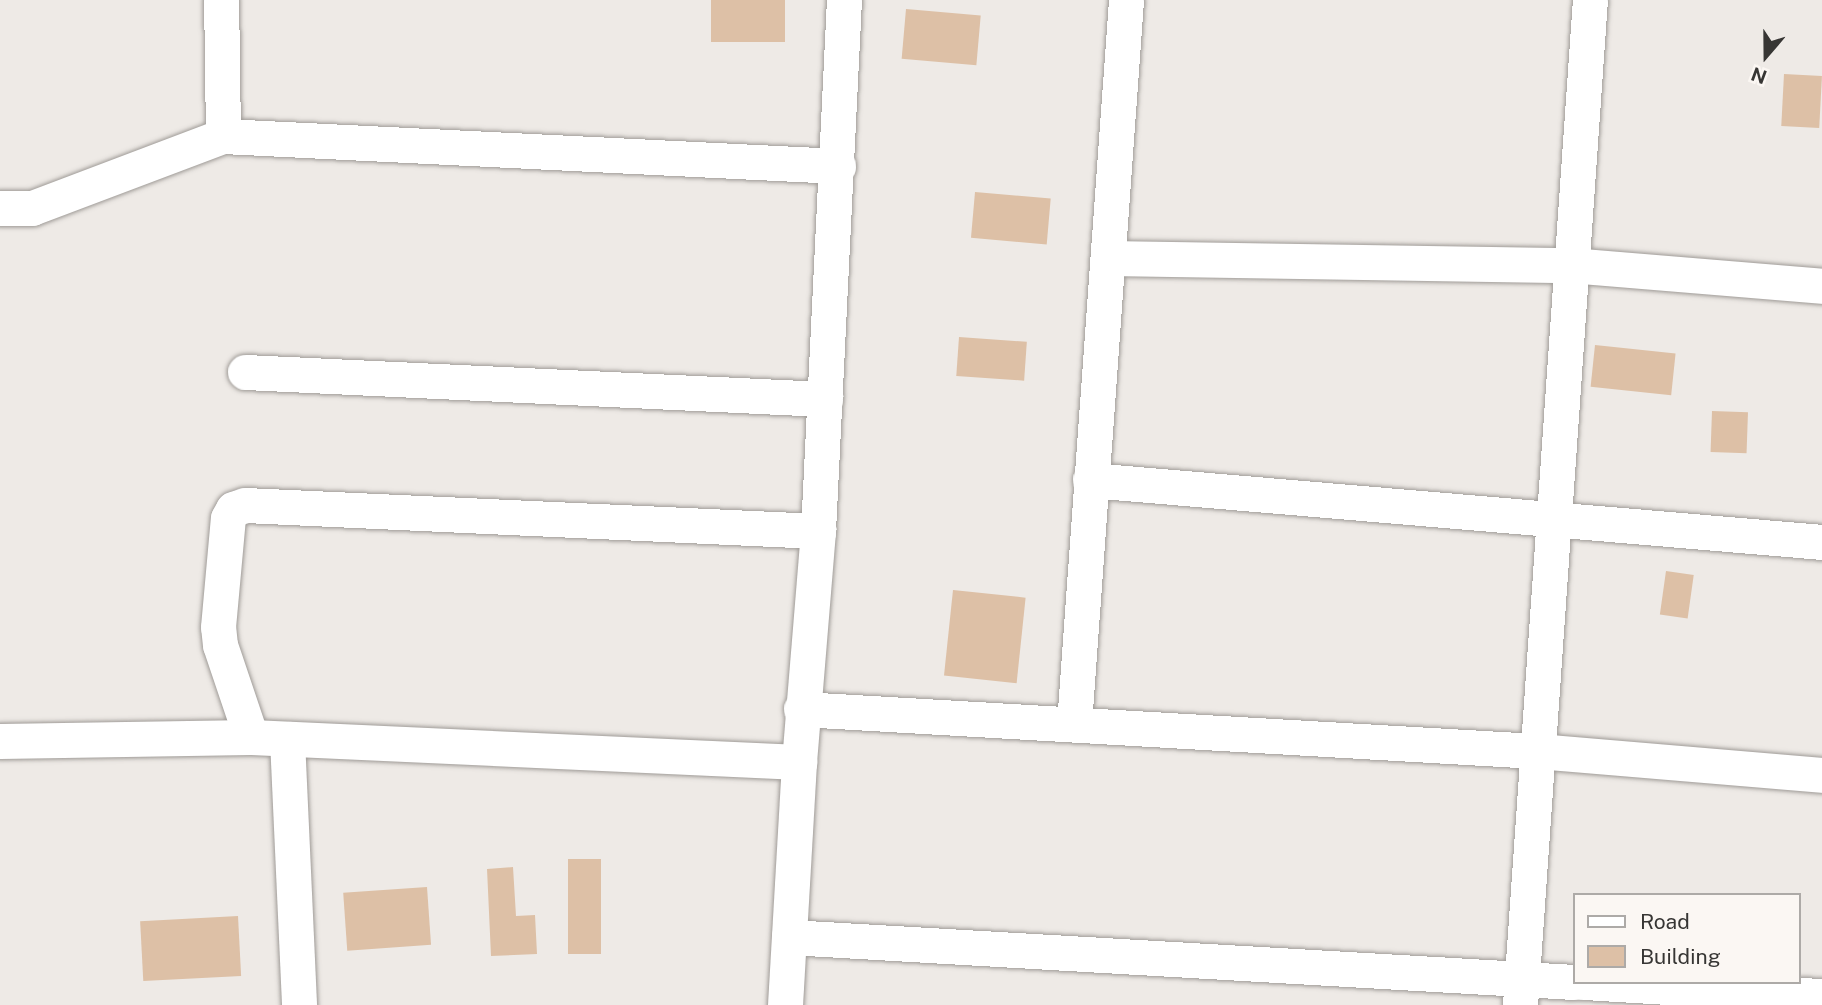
<!DOCTYPE html>
<style>
body{margin:0}
#map{position:relative;width:1822px;height:1005px;overflow:hidden;background:#eeeae6;font-family:"Public Sans",sans-serif}
div>[style]{position:absolute}
[style*='--x']{left:calc(var(--x)*1px);top:calc(var(--y)*1px);width:calc(var(--w)*1px);rotate:calc(var(--a)*1deg)}
.building>*{inset:0;background:#ddc0a6;transform-origin:0 0}
.roads{filter:drop-shadow(0 0 2px #9f9b97) drop-shadow(0 0 2px #9f9b97)}
.minor>*{height:35px;margin:-17.5px;padding:0 17.5px;transform-origin:17.5px;border-radius:17.5px;background:#fff}
span{translate:-50% -50%;white-space:nowrap;text-align:center;line-height:1.15;-webkit-text-stroke:5px #fbf7f3;paint-order:stroke}
.legend{position:absolute;left:1573px;top:893px;width:228px;height:91px;box-sizing:border-box;background:#fbf7f3;border:2px solid #adaaa7;margin:0;padding:9px 12px;list-style:none;font-size:21px;color:#373634}
.legend li{display:flex;align-items:center;gap:14px;height:35px}
.legend b{width:35px;border:2px solid #adaaa7}
.north{position:absolute;left:1731px;top:21px;width:70px;height:70px;-webkit-text-stroke:5px #fbf7f3;paint-order:stroke;rotate:200deg;font-size:19px;font-weight:700;line-height:28px;text-align:center;color:#373634}
.north::after{content:'';display:block;margin:auto;width:24px;height:32px;background:#373634;clip-path:polygon(50% 0,100% 100%,50% 72%,0 100%)}
</style>
<div id="map">
<div class="building">
<div style="left:711px;top:0;width:74px;height:42px"></div>
<div style="left:906px;top:9px;width:75px;height:50px;rotate:5deg"></div>
<div style="left:1784px;top:74px;width:38px;height:52px;rotate:3deg"></div>
<div style="left:975px;top:192px;width:76px;height:46px;rotate:5deg"></div>
<div style="left:959px;top:337px;width:68px;height:39px;rotate:4deg"></div>
<div style="left:1595px;top:345px;width:81px;height:42px;rotate:6deg"></div>
<div style="left:1712px;top:411px;width:36px;height:41px;rotate:2deg"></div>
<div style="left:1666px;top:571px;width:28px;height:44px;rotate:8deg"></div>
<div style="left:953px;top:590px;width:73px;height:86px;rotate:6deg"></div>
<div style="left:568px;top:859px;width:33px;height:95px"></div>
<div style="clip-path:polygon(513px 867px,516px 916px,535px 915px,537px 954px,491px 956px,487px 869px)"></div>
<div style="left:427px;top:887px;width:58px;height:84px;rotate:86deg"></div>
<div style="left:238px;top:916px;width:60px;height:98px;rotate:87deg"></div>
</div>
<div class="roads">
<div class="minor">
<div style="--x:223;--y:136;--w:616;--a:2.79"></div>
<div style="--x:0;--y:208;--w:32;--a:0"></div>
<div style="--x:32;--y:208;--w:204;--a:-20.7"></div>
<div style="--x:223;--y:136;--w:136;--a:-90.8"></div>
<div style="--x:1109;--y:258;--w:460;--a:0.9"></div>
<div style="--x:1569;--y:265;--w:254;--a:4.7"></div>
<div style="--x:245;--y:372;--w:581;--a:2.67"></div>
<div style="--x:1090;--y:480;--w:735;--a:4.84"></div>
<div style="--x:801;--y:709;--w:737;--a:3.27"></div>
<div style="--x:1537;--y:751;--w:286;--a:4.8"></div>
<div style="--x:1074;--y:724;--w:726;--a:-85.89"></div>
<div style="--x:251;--y:737;--w:97;--a:-108.6"></div>
<div style="--x:220;--y:645;--w:18;--a:-96"></div>
<div style="--x:218;--y:627;--w:109;--a:-84.8"></div>
<div style="--x:228;--y:518;--w:10;--a:-61"></div>
<div style="--x:233;--y:509;--w:13;--a:-18"></div>
<div style="--x:245;--y:505;--w:574;--a:2.6"></div>
<div style="--x:287;--y:739;--w:266;--a:87.4"></div>
<div style="--x:0;--y:741;--w:251;--a:-0.9"></div>
<div style="--x:251;--y:737;--w:549;--a:2.61"></div>
<div style="--x:799;--y:762;--w:232;--a:-85.3"></div>
<div style="--x:818;--y:531;--w:532;--a:-87.2"></div>
<div style="--x:789;--y:937;--w:787;--a:3.28"></div>
<div style="--x:1584;--y:982;--w:238;--a:3.4"></div>
<div style="--x:785;--y:1005;--w:243;--a:-86.7"></div>
<div style="--x:1520;--y:1005;--w:1007;--a:-86.02"></div>
</div>
</div>
<ul class="legend">
<li><b style="height:9px;background:#fff"></b>Road</li>
<li><b style="height:19px;background:#ddc0a6"></b>Building</li>
</ul>
<div class="north">N</div>
</div>
